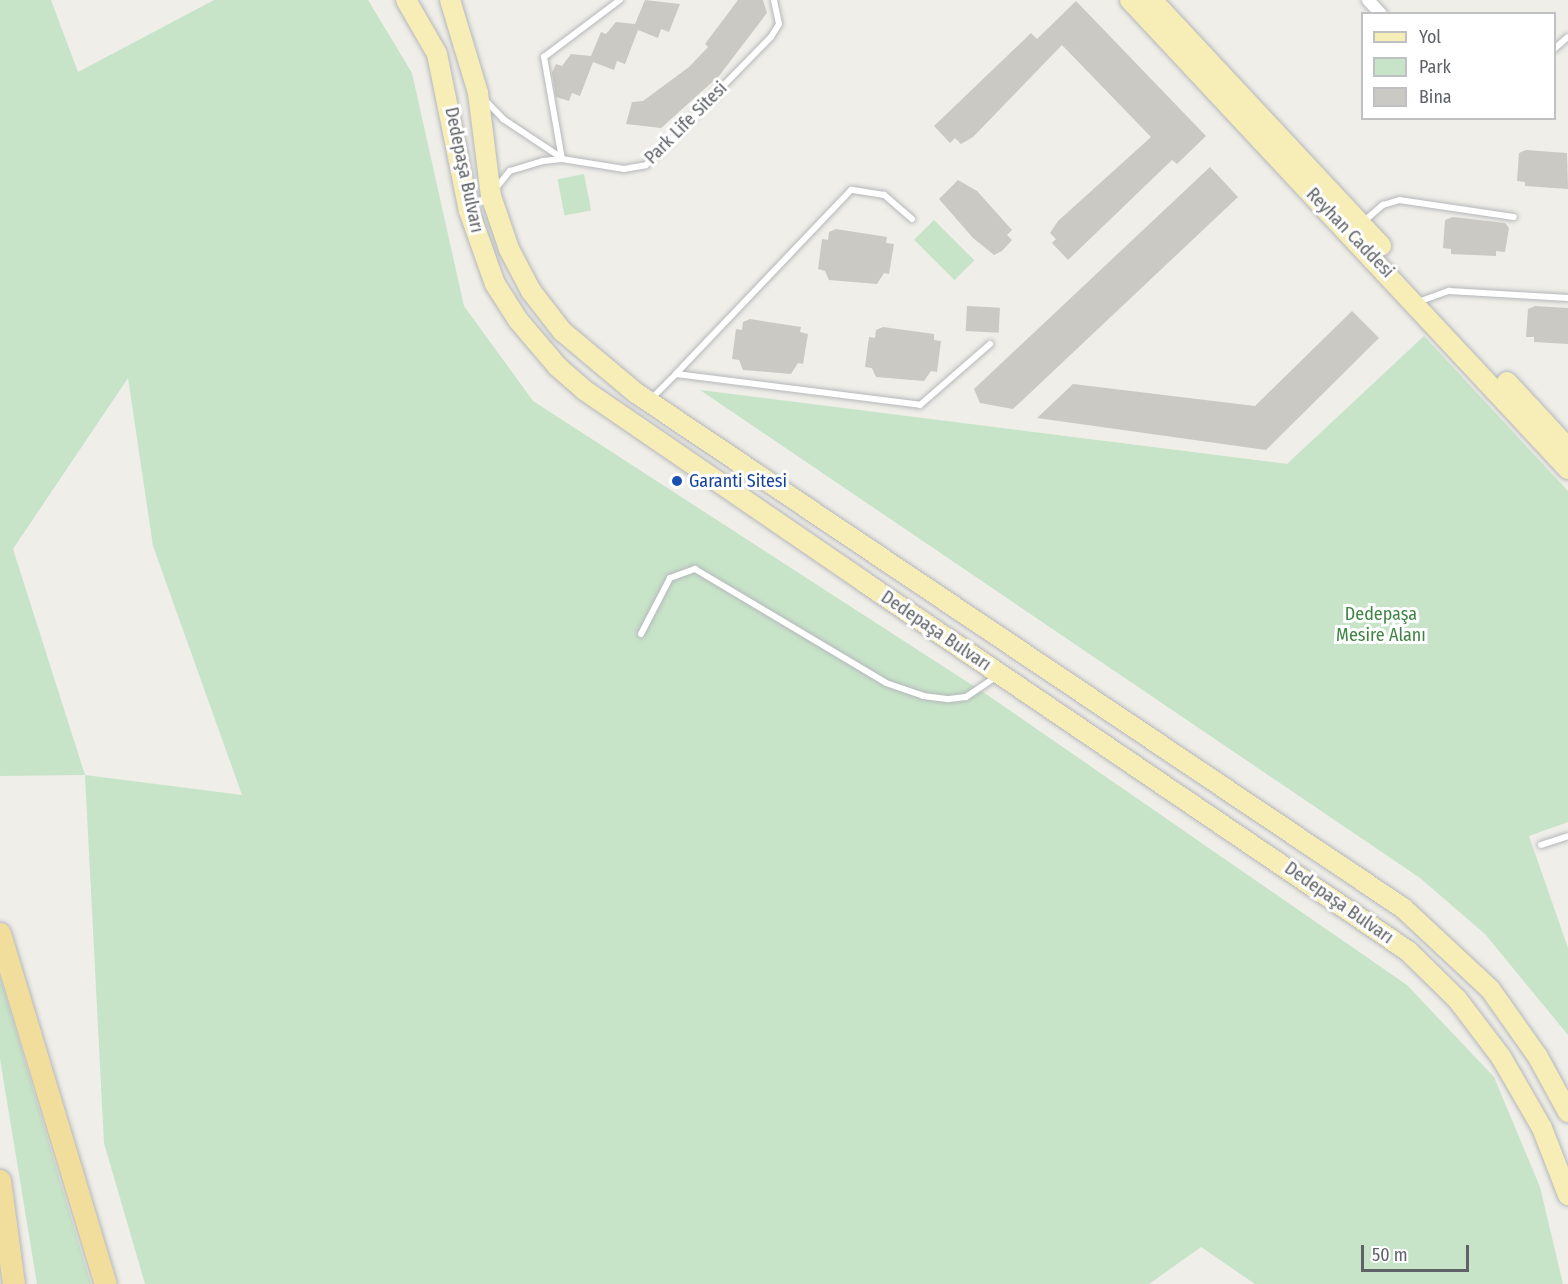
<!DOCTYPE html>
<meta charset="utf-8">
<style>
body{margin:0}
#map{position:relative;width:1568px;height:1284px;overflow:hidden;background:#efeee8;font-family:"Fira Sans Condensed",sans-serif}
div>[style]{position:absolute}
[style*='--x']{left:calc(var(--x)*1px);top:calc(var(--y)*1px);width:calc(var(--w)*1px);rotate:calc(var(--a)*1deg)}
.green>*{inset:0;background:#c7e4c8;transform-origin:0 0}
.building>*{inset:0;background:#cbc9c4;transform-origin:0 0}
.roads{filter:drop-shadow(0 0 2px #b5b7bb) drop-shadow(0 0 2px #b5b7bb)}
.lane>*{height:6px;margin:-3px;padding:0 3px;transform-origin:3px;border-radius:3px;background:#fff}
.street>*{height:12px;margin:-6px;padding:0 6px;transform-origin:6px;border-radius:6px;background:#fff}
.primary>*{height:20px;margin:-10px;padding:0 10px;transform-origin:10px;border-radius:10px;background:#f7edb6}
.highway>*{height:22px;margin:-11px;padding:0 11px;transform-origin:11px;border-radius:11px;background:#f2de9c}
.dots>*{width:16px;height:16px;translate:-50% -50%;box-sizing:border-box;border:3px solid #fff;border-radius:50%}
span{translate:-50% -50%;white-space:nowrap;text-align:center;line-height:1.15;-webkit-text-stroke:6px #fff;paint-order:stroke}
.street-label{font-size:18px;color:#5f6266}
.transit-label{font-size:18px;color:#164399}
.left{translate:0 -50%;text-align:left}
.park-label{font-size:18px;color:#408444}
.legend{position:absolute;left:1361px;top:12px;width:195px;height:108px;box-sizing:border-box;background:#fff;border:2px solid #bfc0c2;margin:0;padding:8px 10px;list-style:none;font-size:18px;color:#5f6266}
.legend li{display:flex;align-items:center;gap:12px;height:30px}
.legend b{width:30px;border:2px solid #bfc0c2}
.scale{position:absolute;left:1361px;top:1245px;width:108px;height:27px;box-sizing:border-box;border:3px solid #5f6266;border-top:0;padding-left:8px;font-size:18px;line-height:21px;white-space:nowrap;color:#5f6266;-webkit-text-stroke:4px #fff;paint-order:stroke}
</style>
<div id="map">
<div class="green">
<div style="clip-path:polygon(evenodd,0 0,51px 0,78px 72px,214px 0,368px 0,412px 73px,464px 306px,533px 401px,989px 696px,1407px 985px,1494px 1077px,1540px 1187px,1563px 1284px,1255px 1284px,1201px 1247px,1149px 1284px,145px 1284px,104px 1143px,85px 775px,0 776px,0 0,128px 378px,153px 546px,242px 795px,85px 775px,13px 549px,128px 378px)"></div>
<div style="left:584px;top:174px;width:37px;height:27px;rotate:79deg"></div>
<div style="left:934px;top:220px;width:57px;height:28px;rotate:45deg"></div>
<div style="clip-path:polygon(1424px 336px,1568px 491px,1568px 822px,1529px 836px,1568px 948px,1568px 1035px,1485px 934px,1420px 878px,700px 390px,1287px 464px)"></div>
<div style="clip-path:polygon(0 977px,62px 1187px,91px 1284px,37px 1284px,0 1059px)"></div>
</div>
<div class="building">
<div style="clip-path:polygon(645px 0,680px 4px,669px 32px,661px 29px,658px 38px,638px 30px,625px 64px,617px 61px,614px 70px,593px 62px,580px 96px,572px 93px,569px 101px,556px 97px,552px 73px,556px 64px,562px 66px,571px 54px,591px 56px,601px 32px,606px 34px,616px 22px,635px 24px)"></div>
<div style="clip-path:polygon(738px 0,763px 0,767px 13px,719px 76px,661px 128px,626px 124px,632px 102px,643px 101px,689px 67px,708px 47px,705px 44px)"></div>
<div style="clip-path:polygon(1076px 1px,1206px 136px,1177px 164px,1172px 160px,1068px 260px,1052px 243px,1056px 239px,1050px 233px,1058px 221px,1151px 137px,1062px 45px,973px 137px,961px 144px,955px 138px,950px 143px,934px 126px,1031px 33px,1037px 39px)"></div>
<div style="clip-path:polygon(1526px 150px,1567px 153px,1568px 189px,1525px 186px,1525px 182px,1517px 181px,1519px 153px)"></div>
<div style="clip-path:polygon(1210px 167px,1238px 197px,1013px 409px,980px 403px,974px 389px)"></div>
<div style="clip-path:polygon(958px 180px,977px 191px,1012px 230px,1007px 235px,1012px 240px,1002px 251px,994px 255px,973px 238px,939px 199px)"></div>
<div style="clip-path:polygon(1453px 217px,1505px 223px,1509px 228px,1505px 252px,1496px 251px,1496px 256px,1451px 254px,1451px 249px,1443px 248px,1445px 220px)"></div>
<div style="clip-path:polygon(836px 229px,887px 237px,886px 243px,894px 244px,889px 274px,884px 273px,877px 284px,829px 280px,825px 271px,818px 269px,822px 239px,828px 240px,829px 232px)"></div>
<div style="left:967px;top:306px;width:33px;height:25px;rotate:3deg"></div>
<div style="clip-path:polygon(1535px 306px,1568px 308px,1568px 344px,1534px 342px,1534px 337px,1526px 337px,1528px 309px)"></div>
<div style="clip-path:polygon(1352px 311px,1379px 338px,1266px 450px,1037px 418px,1073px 384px,1255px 406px)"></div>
<div style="clip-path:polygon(750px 319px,801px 327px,800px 332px,808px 334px,803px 364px,798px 363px,791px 374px,743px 370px,739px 360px,732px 359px,736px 329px,742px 330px,743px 322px)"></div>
<div style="clip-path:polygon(883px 327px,934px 334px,934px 340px,941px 341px,937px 372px,931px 371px,924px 381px,876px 377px,872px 368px,865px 367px,869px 337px,875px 338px,876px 330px)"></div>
</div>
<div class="roads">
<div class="lane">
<div style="--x:1554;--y:49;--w:18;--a:-41"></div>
<div style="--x:484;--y:99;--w:28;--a:46"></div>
<div style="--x:503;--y:119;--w:71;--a:33.5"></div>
<div style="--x:562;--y:159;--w:104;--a:-100"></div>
<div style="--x:544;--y:57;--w:95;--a:-36.9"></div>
<div style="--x:496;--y:188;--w:22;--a:-51"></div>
<div style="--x:510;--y:171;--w:34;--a:-17"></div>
<div style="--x:543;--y:161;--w:19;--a:-6"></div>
<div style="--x:562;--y:159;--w:63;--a:9.2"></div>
<div style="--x:624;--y:169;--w:22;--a:-10"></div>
<div style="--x:646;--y:165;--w:179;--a:-45.7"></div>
<div style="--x:771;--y:37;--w:15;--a:-58"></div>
<div style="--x:779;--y:24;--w:25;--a:-102"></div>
<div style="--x:912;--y:219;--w:37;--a:-139"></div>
<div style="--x:884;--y:195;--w:33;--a:-171"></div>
<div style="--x:851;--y:190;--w:254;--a:133.6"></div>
<div style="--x:676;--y:374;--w:246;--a:7.2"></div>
<div style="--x:920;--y:405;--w:93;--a:-41.1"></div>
<div style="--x:1362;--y:223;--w:28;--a:-41"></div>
<div style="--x:1383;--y:205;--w:17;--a:-17"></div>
<div style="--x:1399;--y:200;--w:116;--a:8.4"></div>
<div style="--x:1418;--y:302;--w:33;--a:-20"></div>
<div style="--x:1449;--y:291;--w:119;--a:3.4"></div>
<div style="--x:651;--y:399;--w:35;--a:-45"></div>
<div style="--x:641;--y:634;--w:63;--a:-62.6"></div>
<div style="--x:670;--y:578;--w:27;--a:-20"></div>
<div style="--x:695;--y:569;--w:222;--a:30.8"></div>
<div style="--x:886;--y:683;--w:39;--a:19"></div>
<div style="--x:923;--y:696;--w:26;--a:7"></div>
<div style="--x:949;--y:699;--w:17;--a:-7"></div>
<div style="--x:966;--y:697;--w:36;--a:-34"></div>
<div style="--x:1541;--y:845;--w:28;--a:-18"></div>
</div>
<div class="street">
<div style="--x:1368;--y:0;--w:19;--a:47"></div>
</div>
<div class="primary">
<div style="--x:406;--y:0;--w:62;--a:60.1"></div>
<div style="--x:437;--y:54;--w:160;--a:78.5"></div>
<div style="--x:469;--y:211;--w:77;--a:70.4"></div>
<div style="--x:495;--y:284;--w:43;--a:57.4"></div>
<div style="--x:518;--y:320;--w:62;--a:49.6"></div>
<div style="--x:558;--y:367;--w:35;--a:41"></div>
<div style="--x:584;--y:390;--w:340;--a:34.4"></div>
<div style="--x:864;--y:582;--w:657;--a:34.15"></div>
<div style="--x:1408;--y:951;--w:69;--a:44.4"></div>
<div style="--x:1457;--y:999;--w:73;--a:52.8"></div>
<div style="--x:1501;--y:1057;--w:82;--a:60"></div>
<div style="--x:1542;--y:1128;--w:72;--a:68.8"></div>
<div style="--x:450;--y:0;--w:97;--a:73.2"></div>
<div style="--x:478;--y:93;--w:104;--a:82.8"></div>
<div style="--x:491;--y:196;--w:56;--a:71.2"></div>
<div style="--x:509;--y:249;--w:47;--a:62.4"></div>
<div style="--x:531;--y:291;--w:51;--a:52.2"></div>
<div style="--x:562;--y:331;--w:97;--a:40"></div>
<div style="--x:636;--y:393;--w:924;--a:33.88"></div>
<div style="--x:1403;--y:908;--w:119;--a:43"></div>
<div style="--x:1490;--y:989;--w:83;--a:54.8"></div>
<div style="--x:1538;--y:1057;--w:63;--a:61.4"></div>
<div style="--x:1130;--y:0;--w:642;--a:46.96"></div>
<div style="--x:1152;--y:0;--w:336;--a:47"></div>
<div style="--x:1507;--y:382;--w:90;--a:47.3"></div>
</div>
<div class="highway">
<div style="--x:0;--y:934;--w:366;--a:73.2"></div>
<div style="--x:0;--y:1181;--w:104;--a:82.3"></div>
</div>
</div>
<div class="dots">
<div style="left:677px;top:481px;background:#1a4fb4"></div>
</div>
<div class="street-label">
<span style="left:686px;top:123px;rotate:-45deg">Park Life Sitesi</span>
<span style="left:464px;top:170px;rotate:78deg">Dedepaşa Bulvarı</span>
<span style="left:1350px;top:233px;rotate:46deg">Reyhan Caddesi</span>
<span style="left:936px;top:631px;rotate:34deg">Dedepaşa Bulvarı</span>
<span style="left:1339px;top:903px;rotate:35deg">Dedepaşa Bulvarı</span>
</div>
<div class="transit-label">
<span class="left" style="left:689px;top:481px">Garanti Sitesi</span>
</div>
<div class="park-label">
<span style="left:1381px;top:625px">Dedepaşa<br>Mesire Alanı</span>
</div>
<ul class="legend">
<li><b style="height:8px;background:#f7edb6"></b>Yol</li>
<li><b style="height:16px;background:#c7e4c8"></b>Park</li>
<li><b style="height:16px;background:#cbc9c4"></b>Bina</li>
</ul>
<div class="scale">50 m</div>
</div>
